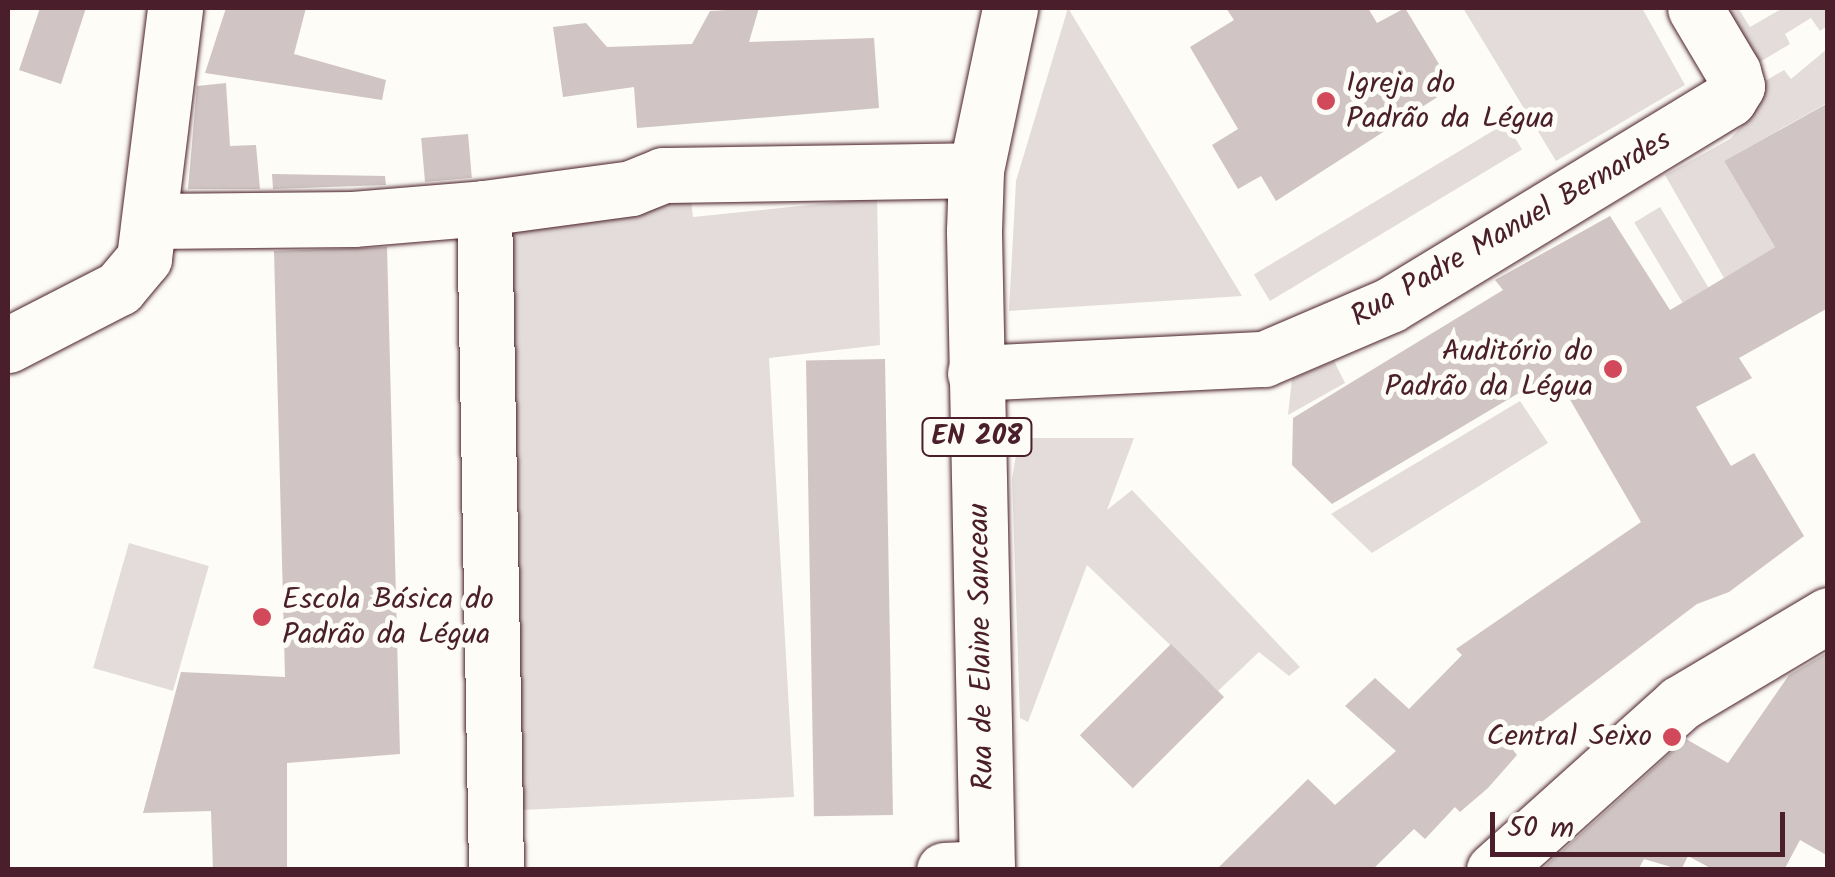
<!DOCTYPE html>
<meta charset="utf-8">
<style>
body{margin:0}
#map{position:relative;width:1835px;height:877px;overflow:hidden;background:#fdfcf7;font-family:Kalam,sans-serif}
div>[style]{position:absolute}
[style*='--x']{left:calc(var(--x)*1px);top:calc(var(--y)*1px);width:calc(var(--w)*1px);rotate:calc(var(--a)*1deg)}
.green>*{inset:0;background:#e3dcda;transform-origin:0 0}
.building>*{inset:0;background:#d0c5c4;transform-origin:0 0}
.roads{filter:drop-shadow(0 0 2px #4a1f2b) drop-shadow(0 0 2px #4a1f2b)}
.minor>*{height:55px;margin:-27.5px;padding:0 27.5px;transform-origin:27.5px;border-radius:27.5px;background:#fdfcf7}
.major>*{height:55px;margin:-27.5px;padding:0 27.5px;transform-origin:27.5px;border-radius:27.5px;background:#fdfcf7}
.dots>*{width:28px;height:28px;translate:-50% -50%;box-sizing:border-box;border:5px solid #fdfcf7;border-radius:50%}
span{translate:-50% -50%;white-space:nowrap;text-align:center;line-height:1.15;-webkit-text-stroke:10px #fdfcf7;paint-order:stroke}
.shield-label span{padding:2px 8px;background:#fdfcf7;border:2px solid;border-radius:8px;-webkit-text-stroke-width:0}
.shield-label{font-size:28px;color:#4a1f2b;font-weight:700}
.poi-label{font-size:30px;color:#4a1f2b}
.left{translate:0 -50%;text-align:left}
.right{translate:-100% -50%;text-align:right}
.street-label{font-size:30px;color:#4a1f2b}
.frame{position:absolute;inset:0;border:10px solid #4a1f2b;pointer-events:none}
.scale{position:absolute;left:1490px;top:812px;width:295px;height:45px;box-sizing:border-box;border:5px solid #4a1f2b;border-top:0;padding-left:12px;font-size:30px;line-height:35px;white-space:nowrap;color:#4a1f2b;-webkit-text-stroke:8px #fdfcf7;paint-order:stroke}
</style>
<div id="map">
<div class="green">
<div style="clip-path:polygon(1068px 8px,1242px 296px,1009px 311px,1016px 181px)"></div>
<div style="clip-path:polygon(1463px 8px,1642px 8px,1685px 85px,1556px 161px)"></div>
<div style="clip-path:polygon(1738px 8px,1750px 27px,1783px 8px,1827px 8px,1827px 26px,1820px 31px,1811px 18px,1785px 34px,1790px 44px,1751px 67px,1725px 10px)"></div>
<div style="clip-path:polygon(1827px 49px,1827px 103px,1724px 161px,1775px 247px,1724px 278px,1665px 175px,1730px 139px,1749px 118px,1755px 87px,1784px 70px,1791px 79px)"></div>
<div style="left:1506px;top:123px;width:31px;height:294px;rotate:59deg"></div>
<div style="clip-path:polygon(877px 198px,880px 345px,769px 358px,794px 797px,522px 810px,502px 226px,691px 200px,693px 217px)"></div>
<div style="left:1660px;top:207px;width:94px;height:30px;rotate:59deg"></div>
<div style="clip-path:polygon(1334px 361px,1345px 383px,1288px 415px,1292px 379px)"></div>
<div style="clip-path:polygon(1520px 401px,1548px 443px,1372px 553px,1331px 514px)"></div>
<div style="clip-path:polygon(1019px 438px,1134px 438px,1107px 510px,1132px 490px,1300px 667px,1289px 676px,1259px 652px,1218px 691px,1087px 565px,1028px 722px,1020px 718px,1012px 479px)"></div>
<div style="left:129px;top:543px;width:83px;height:130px;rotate:16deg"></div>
</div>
<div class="building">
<div style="clip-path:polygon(40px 8px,86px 8px,61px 84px,19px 70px)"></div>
<div style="clip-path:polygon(226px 8px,306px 8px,294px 54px,386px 80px,382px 100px,205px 73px)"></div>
<div style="clip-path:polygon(759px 8px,749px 42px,874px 38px,879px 108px,637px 128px,634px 87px,563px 97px,553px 27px,586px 23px,607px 47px,692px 44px,710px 11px)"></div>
<div style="clip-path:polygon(1226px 8px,1368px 8px,1377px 23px,1405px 8px,1453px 87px,1276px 201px,1261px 176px,1238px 189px,1212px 145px,1238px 129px,1190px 47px,1234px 20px)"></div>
<div style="clip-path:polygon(226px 83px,230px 146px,256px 145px,260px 189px,188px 189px,197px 86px)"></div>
<div style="clip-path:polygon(1828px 103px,1828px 308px,1739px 358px,1752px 378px,1696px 407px,1731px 466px,1754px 453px,1804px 536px,1729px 592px,1697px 604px,1510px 746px,1517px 755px,1488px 788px,1460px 812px,1455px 807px,1425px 839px,1414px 829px,1372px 870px,1216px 870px,1308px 779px,1335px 805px,1396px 751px,1345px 706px,1375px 678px,1409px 709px,1462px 655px,1456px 649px,1641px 522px,1554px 372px,1332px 504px,1292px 465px,1293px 418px,1503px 290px,1495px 280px,1610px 216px,1670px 310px,1709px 287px,1775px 247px,1724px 161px)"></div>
<div style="left:468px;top:134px;width:44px;height:47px;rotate:85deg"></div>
<div style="clip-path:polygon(272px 174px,385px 176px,386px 185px,273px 189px)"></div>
<div style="clip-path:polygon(387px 247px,400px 754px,287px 763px,287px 870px,213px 870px,211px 811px,143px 813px,181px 672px,285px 677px,274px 251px)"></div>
<div style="left:885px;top:359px;width:456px;height:79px;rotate:89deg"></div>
<div style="left:1171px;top:644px;width:75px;height:129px;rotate:45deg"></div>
<div style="clip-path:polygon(1828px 652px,1828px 856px,1800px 840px,1784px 870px,1714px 870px,1688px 856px,1681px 870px,1644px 859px,1638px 870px,1541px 870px,1686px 739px,1728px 763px,1789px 675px)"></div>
</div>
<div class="roads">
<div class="minor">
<div style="--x:484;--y:208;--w:662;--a:88.96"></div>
<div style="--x:152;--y:221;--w:201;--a:-0.6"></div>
<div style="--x:353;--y:219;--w:131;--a:-4.8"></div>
<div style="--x:484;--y:208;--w:148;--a:-7.7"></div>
<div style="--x:631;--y:188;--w:35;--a:-22"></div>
<div style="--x:663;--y:175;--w:313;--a:-0.9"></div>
<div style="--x:8;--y:345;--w:125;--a:-27.2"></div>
<div style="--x:119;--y:288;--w:39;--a:-50"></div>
<div style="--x:144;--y:258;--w:252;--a:-82.9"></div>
<div style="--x:975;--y:373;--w:289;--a:-2.8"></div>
<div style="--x:1264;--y:359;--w:137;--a:-23.2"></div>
<div style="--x:1390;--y:305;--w:397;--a:-31.3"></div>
<div style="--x:1729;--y:99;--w:15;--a:-58"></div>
<div style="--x:1737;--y:86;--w:15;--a:-106"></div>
<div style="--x:1733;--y:72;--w:74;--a:-120.7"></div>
<div style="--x:944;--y:870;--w:43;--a:-2.7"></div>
</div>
<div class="major">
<div style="--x:987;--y:870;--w:639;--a:-91.17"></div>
<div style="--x:974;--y:231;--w:61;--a:-88.1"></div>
<div style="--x:976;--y:170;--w:166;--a:-78.1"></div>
<div style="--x:1494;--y:870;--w:250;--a:-41.9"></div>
<div style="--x:1680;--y:703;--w:172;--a:-30.7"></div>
</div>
</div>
<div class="dots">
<div style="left:1326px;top:101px;background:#d1495b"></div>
<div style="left:1613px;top:369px;background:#d1495b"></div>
<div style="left:262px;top:617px;background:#d1495b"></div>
<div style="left:1672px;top:737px;background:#d1495b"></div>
</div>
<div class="shield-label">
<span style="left:977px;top:437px">EN 208</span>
</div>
<div class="poi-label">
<span class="left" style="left:1346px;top:101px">Igreja do<br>Padrão da Légua</span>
<span class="right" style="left:1593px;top:369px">Auditório do<br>Padrão da Légua</span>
<span class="left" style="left:282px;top:617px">Escola Básica do<br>Padrão da Légua</span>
<span class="right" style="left:1652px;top:737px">Central Seixo</span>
</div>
<div class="street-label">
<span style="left:1511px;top:229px;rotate:-30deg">Rua Padre Manuel Bernardes</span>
<span style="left:982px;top:647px;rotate:-91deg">Rua de Elaine Sanceau</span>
</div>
<div class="frame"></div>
<div class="scale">50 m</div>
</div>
